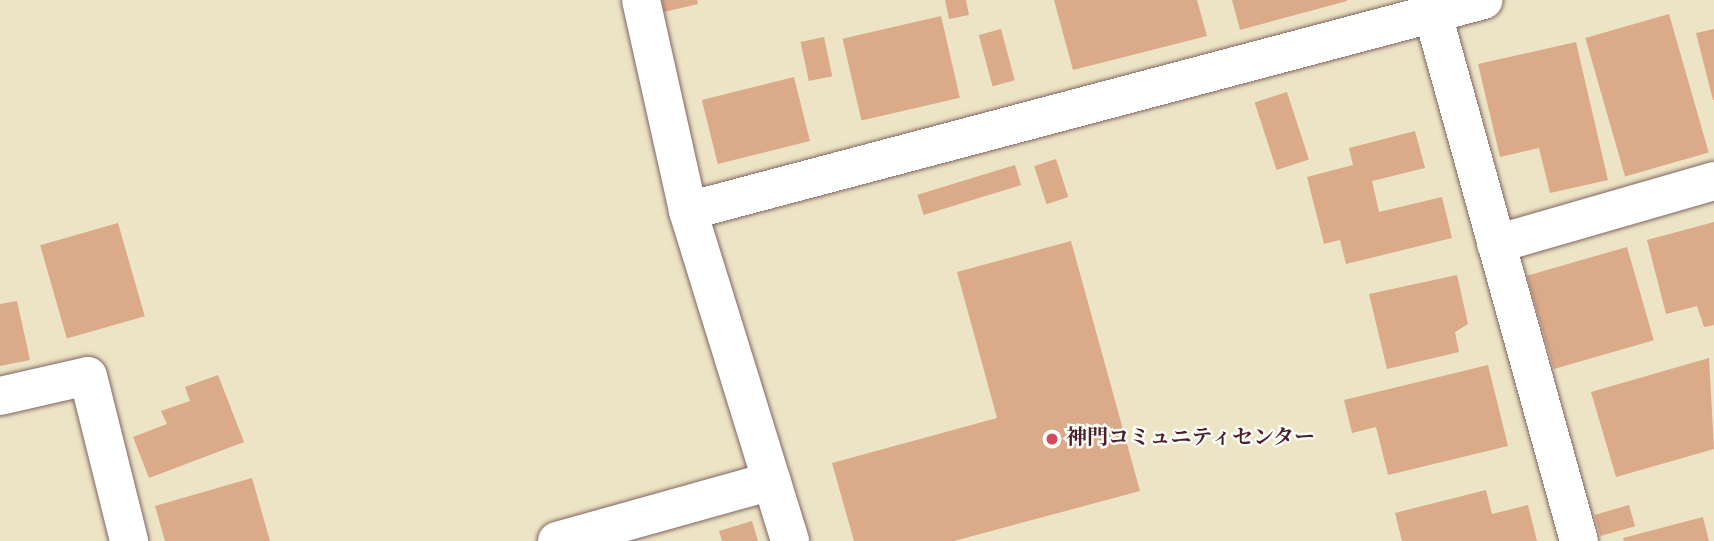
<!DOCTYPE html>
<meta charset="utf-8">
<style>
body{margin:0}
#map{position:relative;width:1714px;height:541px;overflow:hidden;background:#ece4c5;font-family:"Old Standard TT","Noto Serif JP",serif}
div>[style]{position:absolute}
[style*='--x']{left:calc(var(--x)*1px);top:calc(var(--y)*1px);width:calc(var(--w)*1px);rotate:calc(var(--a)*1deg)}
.building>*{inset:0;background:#dbaa88;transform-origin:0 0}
.roads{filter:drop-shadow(0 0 2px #836461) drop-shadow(0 0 2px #836461)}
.street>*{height:38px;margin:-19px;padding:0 19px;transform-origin:19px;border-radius:19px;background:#fff}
.dots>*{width:19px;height:19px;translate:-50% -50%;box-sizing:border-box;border:4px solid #fdfcf7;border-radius:50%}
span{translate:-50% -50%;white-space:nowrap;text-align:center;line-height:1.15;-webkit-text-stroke:5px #fdfcf7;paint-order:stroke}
.poi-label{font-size:21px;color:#4a1f2b;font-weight:700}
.left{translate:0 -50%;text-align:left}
</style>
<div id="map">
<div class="building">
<div style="clip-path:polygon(662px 0,697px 0,698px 4px,664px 12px)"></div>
<div style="clip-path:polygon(945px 0,966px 0,969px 15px,949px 19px)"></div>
<div style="clip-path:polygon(1054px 0,1197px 0,1207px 36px,1073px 70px)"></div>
<div style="clip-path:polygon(1232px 0,1347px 0,1347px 1px,1240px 30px)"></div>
<div style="left:1669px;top:14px;width:144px;height:87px;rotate:74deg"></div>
<div style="left:941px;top:16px;width:84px;height:101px;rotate:77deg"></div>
<div style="left:1001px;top:29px;width:53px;height:23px;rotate:75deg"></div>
<div style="clip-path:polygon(1714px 29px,1714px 100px,1713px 100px,1696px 33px)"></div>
<div style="left:824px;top:37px;width:40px;height:24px;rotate:78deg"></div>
<div style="clip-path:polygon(1576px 42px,1608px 180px,1550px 193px,1539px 148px,1500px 157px,1478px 64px)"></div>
<div style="left:794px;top:77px;width:66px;height:95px;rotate:76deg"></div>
<div style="left:1287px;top:92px;width:71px;height:34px;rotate:72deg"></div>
<div style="clip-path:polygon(1415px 131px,1425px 168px,1372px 181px,1379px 212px,1442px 197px,1452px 238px,1346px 264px,1340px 240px,1324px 244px,1307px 177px,1353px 165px,1349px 148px)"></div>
<div style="left:1056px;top:159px;width:40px;height:23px;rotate:72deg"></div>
<div style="left:1015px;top:165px;width:21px;height:102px;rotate:73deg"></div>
<div style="clip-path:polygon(1714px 222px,1714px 325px,1704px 327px,1697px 306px,1666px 314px,1647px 240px)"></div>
<div style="left:118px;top:223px;width:97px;height:81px;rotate:74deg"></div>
<div style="clip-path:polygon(1071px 241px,1140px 491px,954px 541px,854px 541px,832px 463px,997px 418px,957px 272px)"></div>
<div style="left:1627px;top:247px;width:97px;height:104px;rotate:74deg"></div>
<div style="clip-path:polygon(1457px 275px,1468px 324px,1455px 332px,1459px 352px,1387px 369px,1369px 294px)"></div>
<div style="clip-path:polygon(17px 301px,30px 360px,0 366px,0 304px)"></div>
<div style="clip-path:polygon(1709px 358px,1714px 449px,1616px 477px,1591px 392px)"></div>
<div style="clip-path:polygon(1488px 365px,1508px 446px,1388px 475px,1376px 427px,1352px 433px,1344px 400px)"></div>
<div style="clip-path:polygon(218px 375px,244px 442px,149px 478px,133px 437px,167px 424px,161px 411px,190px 401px,185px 387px)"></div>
<div style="clip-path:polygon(252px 478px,270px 541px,165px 541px,155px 506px)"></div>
<div style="clip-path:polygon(1486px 490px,1492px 514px,1528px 505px,1537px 541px,1402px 541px,1395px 513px)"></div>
<div style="left:1629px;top:505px;width:22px;height:36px;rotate:74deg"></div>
<div style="clip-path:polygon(1703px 517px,1709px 541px,1624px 541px,1623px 538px)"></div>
<div style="clip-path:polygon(752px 521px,758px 541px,722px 541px,719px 531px)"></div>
</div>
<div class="roads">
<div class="street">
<div style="--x:641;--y:0;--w:216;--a:77.4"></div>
<div style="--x:688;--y:211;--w:345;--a:72.8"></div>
<div style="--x:1429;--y:0;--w:561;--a:74.5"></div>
<div style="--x:688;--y:211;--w:823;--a:-14.85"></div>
<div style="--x:1496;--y:244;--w:227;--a:-16.1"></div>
<div style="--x:0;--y:396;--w:90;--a:-12.8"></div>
<div style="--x:88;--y:376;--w:170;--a:76"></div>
<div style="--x:557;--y:541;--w:223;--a:-15.6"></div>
</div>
</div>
<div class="dots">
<div style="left:1052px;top:439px;background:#d1495b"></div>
</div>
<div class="poi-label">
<span class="left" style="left:1066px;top:439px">神門コミュニティセンター</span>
</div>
</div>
